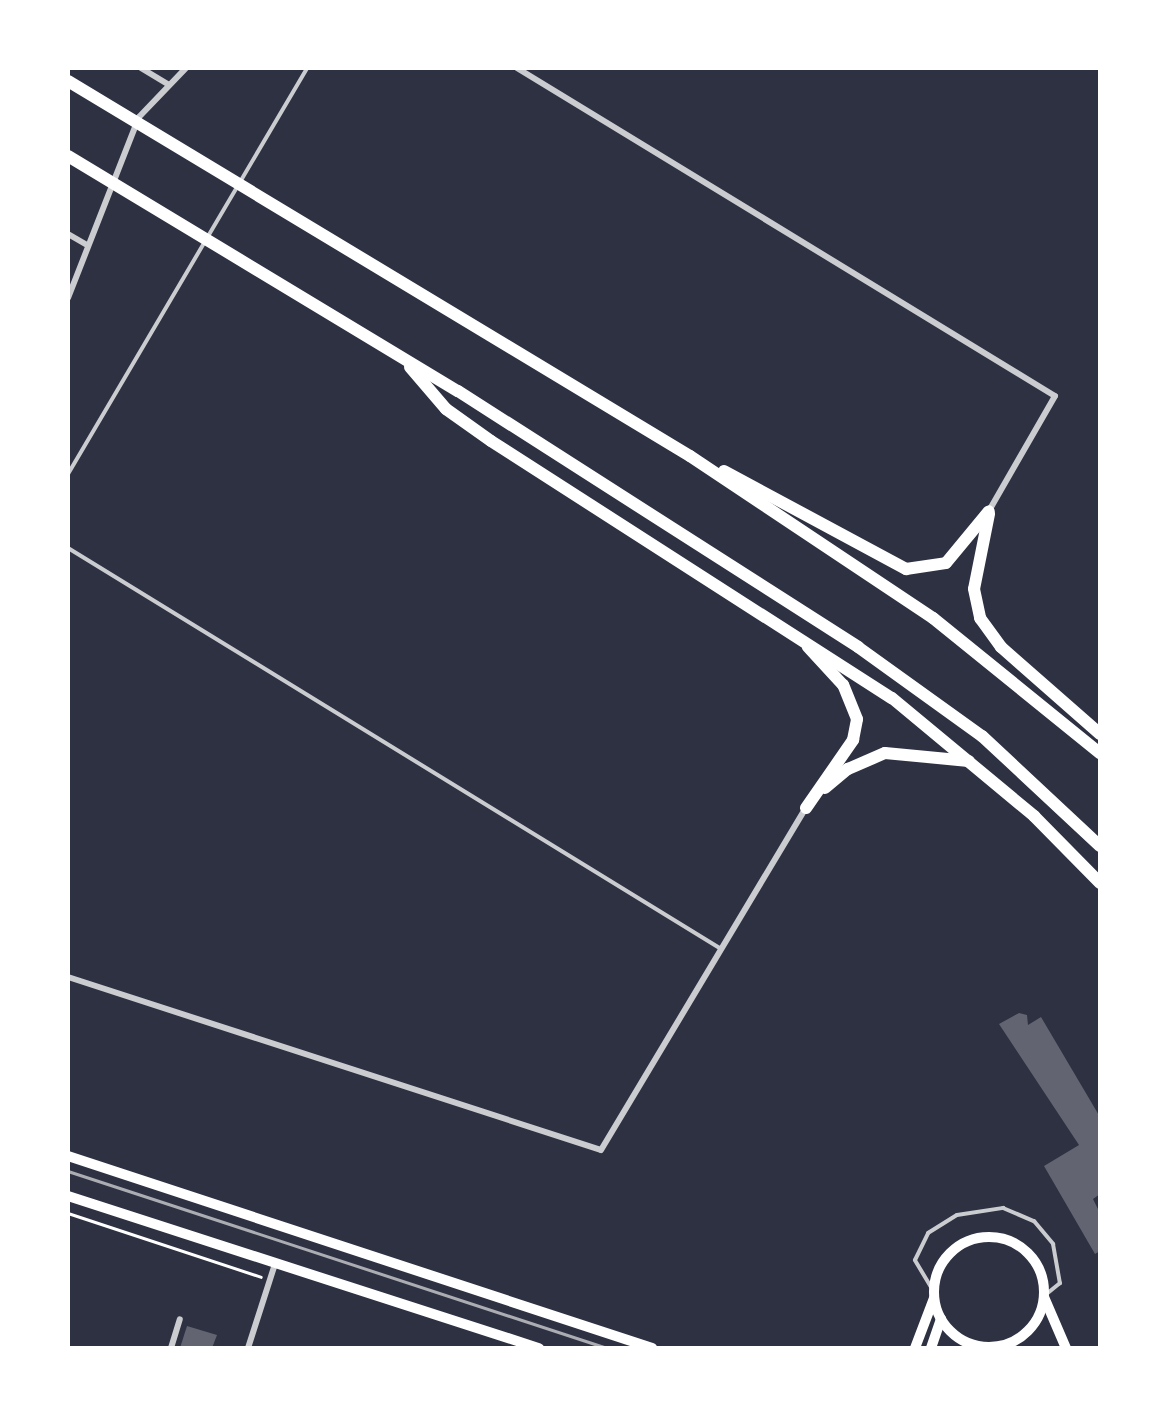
<!DOCTYPE html>
<style>
body{margin:0}
#map{position:relative;width:1168px;height:1416px;overflow:hidden;background:#2d3142;font-family:"DejaVu Sans",sans-serif}
div>[style]{position:absolute}
[style*='--x']{left:calc(var(--x)*1px);top:calc(var(--y)*1px);width:calc(var(--w)*1px);rotate:calc(var(--a)*1deg)}
.building>*{inset:0;background:#626471}
.path>*{height:2.5px;margin:-1.25px;padding:0 1.25px;transform-origin:1.25px;border-radius:1.25px;background:#fff}
.service>*{height:4px;margin:-2px;padding:0 2px;transform-origin:2px;border-radius:2px;background:#caccd0}
.minor>*{height:6px;margin:-3px;padding:0 3px;transform-origin:3px;border-radius:3px;background:#caccd0}
.tertiary>*{height:9px;margin:-4.5px;padding:0 4.5px;transform-origin:4.5px;border-radius:4.5px;background:#caccd0}
.secondary>*{height:10px;margin:-5px;padding:0 5px;transform-origin:5px;border-radius:5px;background:#fff}
.secondary>.ring{margin:-5px;padding:0;box-sizing:content-box;background:none;border:10px solid #fff;border-radius:50%}
.motorway>*{height:12px;margin:-6px;padding:0 6px;transform-origin:6px;border-radius:6px;background:#fff}
.tram>*{height:2.5px;margin:-1.25px;padding:0 1.25px;transform-origin:1.25px;border-radius:1.25px;background:#abadb3}
span{translate:-50% -50%;white-space:nowrap;text-align:center;line-height:1.15;-webkit-text-stroke:10px #fff;paint-order:stroke}
.frame{position:absolute;inset:0;border:70px solid #fff;pointer-events:none}
</style>
<div id="map">
<div class="building">
<div style="clip-path:polygon(1019px 1013px,1027px 1015px,1028px 1025px,1041px 1017px,1100px 1117px,1100px 1194px,1093px 1199px,1100px 1213px,1100px 1251px,1095px 1254px,1044px 1166px,1079px 1145px,999px 1024px)"></div>
<div style="clip-path:polygon(187px 1326px,217px 1335px,212px 1348px,180px 1348px)"></div>
</div>
<div class="path">
<div style="--x:68;--y:1213;--w:203;--a:18.3"></div>
</div>
<div class="service">
<div style="--x:68;--y:474;--w:471;--a:-59.5"></div>
<div style="--x:68;--y:548;--w:766;--a:31.55"></div>
<div style="--x:934;--y:1292;--w:37;--a:-121"></div>
<div style="--x:915;--y:1260;--w:30;--a:-64"></div>
<div style="--x:928;--y:1233;--w:34;--a:-32"></div>
<div style="--x:957;--y:1215;--w:47;--a:-8.7"></div>
<div style="--x:1003;--y:1208;--w:34;--a:23"></div>
<div style="--x:1034;--y:1221;--w:30;--a:50"></div>
<div style="--x:1053;--y:1244;--w:40;--a:80"></div>
<div style="--x:1060;--y:1283;--w:21;--a:141"></div>
</div>
<div class="minor">
<div style="--x:141;--y:68;--w:31;--a:31"></div>
<div style="--x:517;--y:68;--w:630;--a:31.37"></div>
<div style="--x:1055;--y:396;--w:133;--a:119.9"></div>
<div style="--x:68;--y:234;--w:20;--a:30"></div>
<div style="--x:68;--y:298;--w:194;--a:-68.6"></div>
<div style="--x:139;--y:117;--w:68;--a:-46.2"></div>
<div style="--x:68;--y:977;--w:560;--a:17.98"></div>
<div style="--x:601;--y:1150;--w:397;--a:-59.1"></div>
<div style="--x:171;--y:1348;--w:30;--a:-73"></div>
<div style="--x:248;--y:1348;--w:88;--a:-72.2"></div>
</div>
<div class="tertiary">
<div style="--x:982;--y:1347;--w:2;--a:27"></div>
</div>
<div class="secondary">
<div style="--x:68;--y:1156;--w:615;--a:18.2"></div>
<div style="--x:68;--y:1196;--w:495;--a:17.9"></div>
<div class="ring" style="left:934px;top:1237px;width:100px;height:100px"></div>
<div style="--x:1044;--y:1297;--w:56;--a:66.7"></div>
<div style="--x:915;--y:1348;--w:53;--a:-69.2"></div>
<div style="--x:931;--y:1348;--w:31;--a:-71"></div>
</div>
<div class="motorway">
<div style="--x:68;--y:81;--w:726;--a:31.09"></div>
<div style="--x:690;--y:456;--w:292;--a:33.7"></div>
<div style="--x:933;--y:618;--w:215;--a:39"></div>
<div style="--x:68;--y:156;--w:455;--a:31.1"></div>
<div style="--x:458;--y:391;--w:475;--a:32.6"></div>
<div style="--x:858;--y:647;--w:153;--a:35.7"></div>
<div style="--x:982;--y:736;--w:161;--a:43"></div>
<div style="--x:410;--y:367;--w:55;--a:49.4"></div>
<div style="--x:446;--y:409;--w:55;--a:35.4"></div>
<div style="--x:491;--y:441;--w:476;--a:32.7"></div>
<div style="--x:892;--y:698;--w:185;--a:39.7"></div>
<div style="--x:1034;--y:816;--w:94;--a:45.4"></div>
<div style="--x:724;--y:471;--w:207;--a:28.3"></div>
<div style="--x:906;--y:569;--w:40;--a:-8.5"></div>
<div style="--x:946;--y:563;--w:67;--a:-50.4"></div>
<div style="--x:989;--y:514;--w:76;--a:101.3"></div>
<div style="--x:974;--y:589;--w:30;--a:78"></div>
<div style="--x:980;--y:618;--w:36;--a:54"></div>
<div style="--x:1001;--y:647;--w:132;--a:41.3"></div>
<div style="--x:825;--y:788;--w:30;--a:-40"></div>
<div style="--x:848;--y:769;--w:40;--a:-23.4"></div>
<div style="--x:885;--y:753;--w:84;--a:5.4"></div>
<div style="--x:806;--y:808;--w:83;--a:-55.3"></div>
<div style="--x:853;--y:740;--w:21;--a:-79"></div>
<div style="--x:857;--y:719;--w:37;--a:-112"></div>
<div style="--x:843;--y:685;--w:52;--a:-132.6"></div>
</div>
<div class="tram">
<div style="--x:68;--y:1171;--w:567;--a:18.18"></div>
</div>
<div class="frame"></div>
</div>
